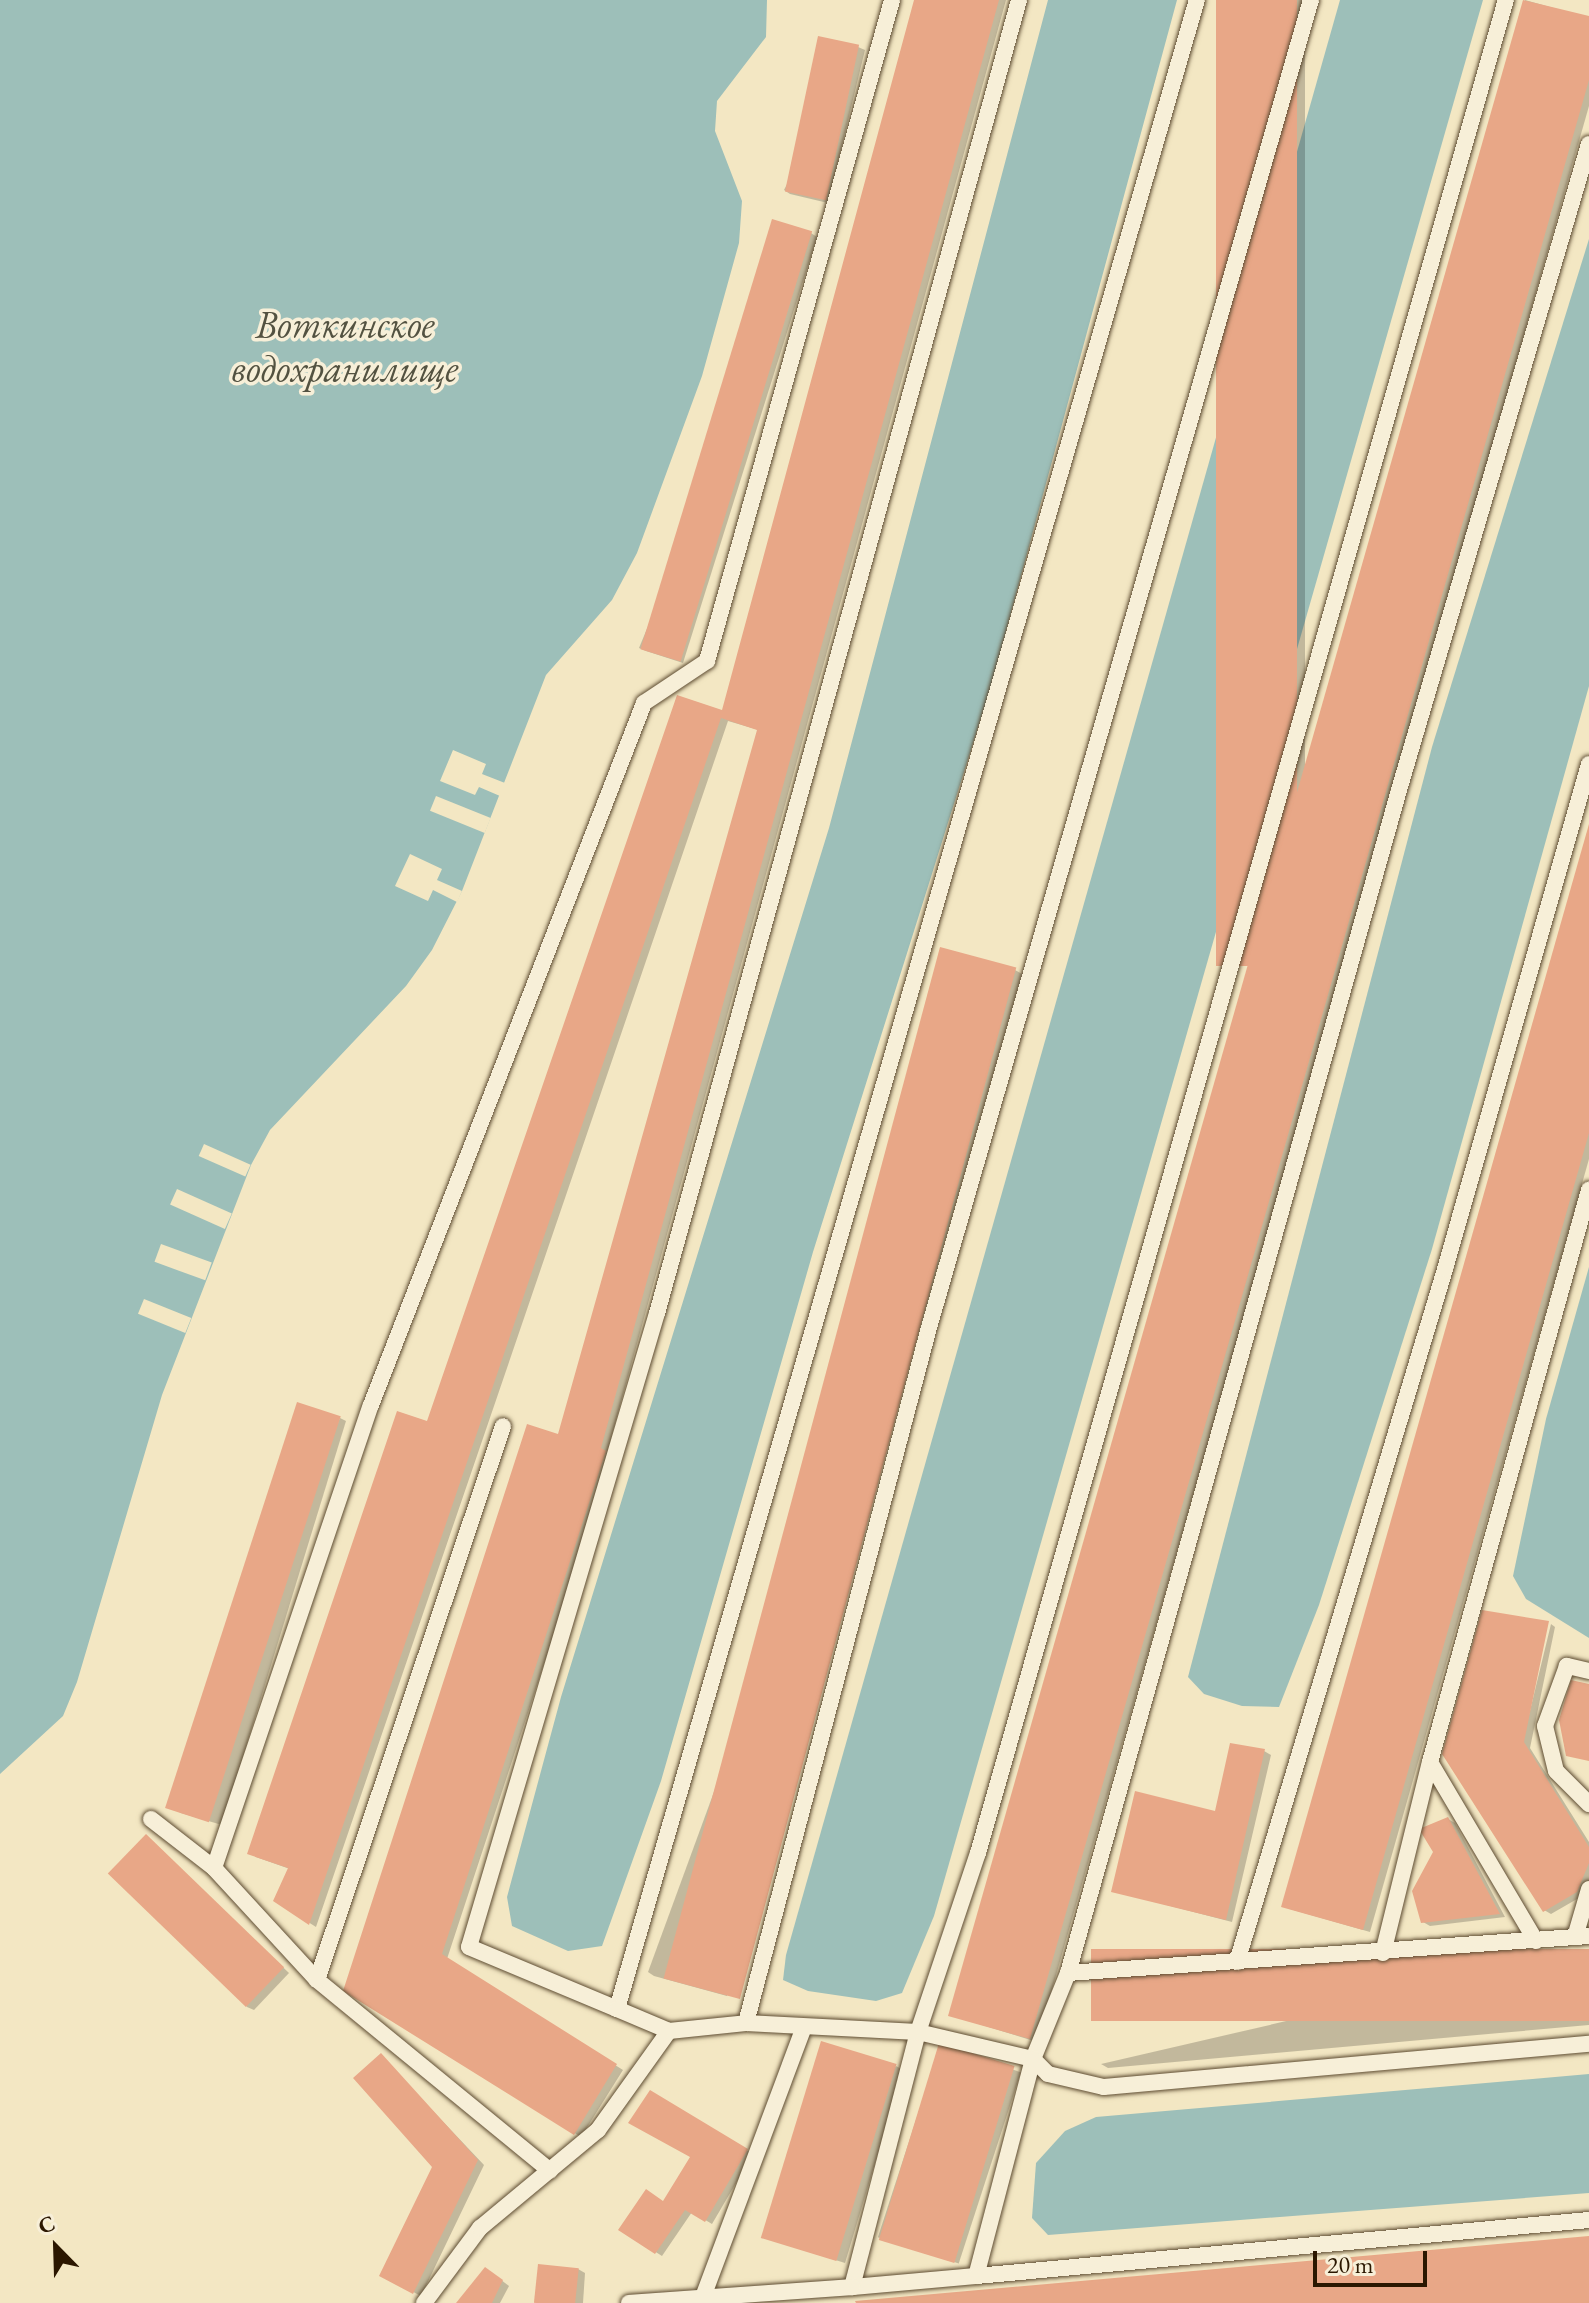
<!DOCTYPE html>
<meta charset="utf-8">
<style>
body{margin:0}
#map{position:relative;width:1589px;height:2303px;overflow:hidden;background:#f3e7c3;font-family:"EB Garamond",serif}
div>[style]{position:absolute}
[style*='--x']{left:calc(var(--x)*1px);top:calc(var(--y)*1px);width:calc(var(--w)*1px);rotate:calc(var(--a)*1deg)}
.water>*{inset:0;background:#9dbfb9}
.pier>*{inset:0;background:#f3e7c3;transform-origin:0 0}
.shadow>*{inset:0;background:#0003;transform-origin:0 0}
.building>*{inset:0;background:#e8a787;transform-origin:0 0}
.roads{filter:drop-shadow(0 0 2px #5d4b31) drop-shadow(0 0 2px #5d4b31)}
.service>*{height:16px;margin:-8px;padding:0 8px;transform-origin:8px;border-radius:8px;background:#f7efd8}
span{translate:-50% -50%;white-space:nowrap;text-align:center;line-height:1.15;-webkit-text-stroke:7px #f7efd8;paint-order:stroke}
.water-label{font-size:38px;color:#535241;font-style:italic}
.north{position:absolute;left:16px;top:2207px;width:80px;height:80px;-webkit-text-stroke:6px #f7efd8;paint-order:stroke;rotate:337deg;font-size:22px;font-weight:700;line-height:32px;text-align:center;color:#2b1700}
.north::after{content:'';display:block;margin:auto;width:28px;height:36px;background:#2b1700;clip-path:polygon(50% 0,100% 100%,50% 72%,0 100%)}
.scale{position:absolute;left:1313px;top:2251px;width:114px;height:36px;box-sizing:border-box;border:4px solid #2b1700;border-top:0;padding-left:10px;font-size:24px;line-height:28px;white-space:nowrap;color:#2b1700;-webkit-text-stroke:6px #f7efd8;paint-order:stroke}
</style>
<div id="map">
<div class="water">
<div style="clip-path:polygon(0 0,767px 0,766px 37px,717px 101px,715px 131px,742px 201px,739px 243px,702px 376px,637px 553px,612px 600px,546px 675px,462px 891px,432px 950px,406px 986px,270px 1130px,251px 1165px,162px 1395px,77px 1682px,63px 1716px,0 1774px)"></div>
<div style="clip-path:polygon(1048px 0,1177px 0,992px 683px,813px 1252px,661px 1781px,602px 1946px,568px 1951px,512px 1926px,507px 1897px,561px 1697px,829px 828px)"></div>
<div style="clip-path:polygon(1340px 0,1483px 0,934px 1916px,902px 1993px,876px 2001px,808px 1991px,783px 1980px,786px 1955px)"></div>
<div style="clip-path:polygon(1589px 239px,1589px 686px,1432px 1249px,1319px 1605px,1279px 1707px,1242px 1706px,1204px 1694px,1188px 1677px,1432px 747px)"></div>
<div style="clip-path:polygon(1589px 1267px,1589px 1638px,1526px 1599px,1513px 1576px,1546px 1419px)"></div>
<div style="clip-path:polygon(1589px 2074px,1589px 2193px,1048px 2235px,1032px 2218px,1036px 2163px,1065px 2131px,1096px 2117px)"></div>
</div>
<div class="pier">
<div style="clip-path:polygon(453px 750px,486px 764px,482px 774px,505px 783px,500px 796px,479px 787px,475px 795px,440px 781px)"></div>
<div style="left:436px;top:796px;width:59px;height:16px;rotate:22deg"></div>
<div style="clip-path:polygon(410px 854px,442px 869px,437px 880px,462px 891px,457px 902px,433px 890px,428px 901px,395px 886px)"></div>
<div style="left:204px;top:1144px;width:51px;height:13px;rotate:24deg"></div>
<div style="left:177px;top:1189px;width:60px;height:17px;rotate:24deg"></div>
<div style="left:161px;top:1244px;width:54px;height:19px;rotate:20deg"></div>
<div style="left:144px;top:1299px;width:51px;height:16px;rotate:22deg"></div>
</div>
<div class="shadow">
<div style="clip-path:polygon(916px 0,1006px 0,607px 1453px,612px 1457px,447px 1959px,623px 2070px,581px 2137px,345px 1990px,560px 1437px,759px 730px,728px 721px,316px 1927px,275px 1901px,290px 1869px,256px 1857px,428px 1424px,678px 698px,723px 712px)"></div>
<div style="left:1218px;top:0;width:87px;height:966px"></div>
<div style="clip-path:polygon(1525px 0,1589px 18px,1589px 106px,1037px 2042px,950px 2015px)"></div>
<div style="clip-path:polygon(858px 47px,865px 50px,828px 203px,790px 194px,784px 190px)"></div>
<div style="clip-path:polygon(811px 233px,817px 237px,683px 663px,646px 651px,639px 648px)"></div>
<div style="clip-path:polygon(1589px 828px,1589px 1159px,1370px 1932px,1290px 1909px)"></div>
<div style="clip-path:polygon(1015px 970px,1022px 974px,727px 1996px,654px 1976px,648px 1972px)"></div>
<div style="clip-path:polygon(340px 1418px,346px 1421px,222px 1825px,181px 1813px,174px 1809px)"></div>
<div style="clip-path:polygon(1551px 1624px,1555px 1627px,1530px 1748px,1589px 1842px,1589px 1882px,1584px 1895px,1551px 1914px,1544px 1910px,1520px 1752px)"></div>
<div style="clip-path:polygon(1264px 1751px,1271px 1755px,1232px 1922px,1113px 1891px,1217px 1813px)"></div>
<div style="clip-path:polygon(1448px 1819px,1455px 1823px,1505px 1917px,1430px 1926px,1423px 1922px,1435px 1852px)"></div>
<div style="clip-path:polygon(146px 1837px,289px 1973px,254px 2010px,247px 2007px)"></div>
<div style="clip-path:polygon(1589px 1951px,1589px 2025px,1108px 2068px,1101px 2064px)"></div>
<div style="left:940px;top:2046px;width:85px;height:201px;rotate:18deg"></div>
<div style="clip-path:polygon(381px 2056px,484px 2165px,421px 2296px,388px 2279px,434px 2166px)"></div>
<div style="clip-path:polygon(896px 2066px,903px 2070px,845px 2263px,771px 2240px)"></div>
<div style="clip-path:polygon(651px 2093px,753px 2154px,712px 2224px,692px 2212px,662px 2256px,621px 2230px,663px 2203px,693px 2157px)"></div>
<div style="clip-path:polygon(578px 2269px,585px 2273px,583px 2303px,538px 2303px)"></div>
<div style="clip-path:polygon(492px 2273px,509px 2286px,500px 2303px,459px 2303px)"></div>
</div>
<div class="building">
<div style="clip-path:polygon(914px 0,999px 0,601px 1448px,606px 1451px,442px 1954px,617px 2064px,574px 2135px,343px 1991px,527px 1424px,558px 1434px,757px 730px,721px 718px,309px 1925px,273px 1901px,288px 1868px,247px 1854px,397px 1411px,427px 1421px,677px 695px,722px 710px)"></div>
<div style="left:1216px;top:0;width:81px;height:966px"></div>
<div style="clip-path:polygon(1523px 0,1589px 16px,1589px 80px,1030px 2039px,948px 2016px)"></div>
<div style="left:818px;top:36px;width:42px;height:159px;rotate:12deg"></div>
<div style="left:772px;top:219px;width:42px;height:450px;rotate:17deg"></div>
<div style="clip-path:polygon(1589px 824px,1589px 1133px,1363px 1930px,1281px 1907px)"></div>
<div style="left:940px;top:947px;width:79px;height:1068px;rotate:15deg"></div>
<div style="left:297px;top:1402px;width:46px;height:427px;rotate:18deg"></div>
<div style="clip-path:polygon(1482px 1610px,1549px 1621px,1524px 1742px,1589px 1847px,1589px 1863px,1577px 1892px,1543px 1912px,1442px 1754px)"></div>
<div style="clip-path:polygon(1571px 1680px,1589px 1684px,1589px 1761px,1566px 1756px,1559px 1720px)"></div>
<div style="clip-path:polygon(1230px 1743px,1265px 1749px,1226px 1920px,1111px 1892px,1135px 1791px,1215px 1811px)"></div>
<div style="clip-path:polygon(1448px 1817px,1500px 1914px,1421px 1923px,1412px 1891px,1433px 1852px,1419px 1829px)"></div>
<div style="left:146px;top:1834px;width:192px;height:55px;rotate:44deg"></div>
<div style="left:1589px;top:1949px;width:72px;height:498px;rotate:90deg"></div>
<div style="left:821px;top:2041px;width:79px;height:206px;rotate:17deg"></div>
<div style="left:939px;top:2043px;width:79px;height:206px;rotate:17deg"></div>
<div style="clip-path:polygon(381px 2053px,478px 2160px,413px 2294px,379px 2276px,432px 2167px,353px 2078px)"></div>
<div style="clip-path:polygon(650px 2090px,748px 2149px,705px 2222px,685px 2210px,655px 2254px,618px 2230px,646px 2189px,663px 2201px,690px 2157px,628px 2123px)"></div>
<div style="clip-path:polygon(1589px 2236px,1589px 2303px,856px 2303px,855px 2301px)"></div>
<div style="left:538px;top:2264px;width:41px;height:39px;rotate:6deg"></div>
<div style="clip-path:polygon(485px 2267px,503px 2280px,492px 2303px,456px 2303px)"></div>
</div>
<div class="roads">
<div class="service">
<div style="--x:1019;--y:0;--w:1362;--a:105.41"></div>
<div style="--x:657;--y:1313;--w:661;--a:106.52"></div>
<div style="--x:469;--y:1947;--w:160;--a:22.7"></div>
<div style="--x:617;--y:2009;--w:2091;--a:-73.9"></div>
<div style="--x:1589;--y:144;--w:673;--a:106.39"></div>
<div style="--x:1399;--y:790;--w:1228;--a:105.63"></div>
<div style="--x:1068;--y:1973;--w:522;--a:-4.06"></div>
<div style="--x:1589;--y:1671;--w:23;--a:-167"></div>
<div style="--x:1567;--y:1666;--w:64;--a:110.1"></div>
<div style="--x:1545;--y:1726;--w:46;--a:76.3"></div>
<div style="--x:1556;--y:1771;--w:47;--a:45"></div>
<div style="--x:1430;--y:1762;--w:208;--a:59.4"></div>
<div style="--x:151;--y:1819;--w:80;--a:37.9"></div>
<div style="--x:214;--y:1868;--w:152;--a:47.4"></div>
<div style="--x:317;--y:1980;--w:301;--a:39.3"></div>
<div style="--x:214;--y:1868;--w:489;--a:-71.3"></div>
<div style="--x:371;--y:1405;--w:753;--a:-68.75"></div>
<div style="--x:644;--y:703;--w:76;--a:-33.7"></div>
<div style="--x:707;--y:661;--w:686;--a:-74.36"></div>
<div style="--x:1575;--y:1937;--w:50;--a:-73.7"></div>
<div style="--x:1383;--y:1953;--w:197;--a:-76.2"></div>
<div style="--x:1430;--y:1762;--w:594;--a:-74.47"></div>
<div style="--x:1237;--y:1962;--w:724;--a:-73.29"></div>
<div style="--x:1445;--y:1269;--w:525;--a:-74.08"></div>
<div style="--x:1068;--y:1973;--w:93;--a:112.1"></div>
<div style="--x:1033;--y:2059;--w:224;--a:104.7"></div>
<div style="--x:976;--y:2276;--w:124;--a:174.9"></div>
<div style="--x:852;--y:2287;--w:263;--a:-75.5"></div>
<div style="--x:918;--y:2032;--w:189;--a:-71.5"></div>
<div style="--x:978;--y:1853;--w:1927;--a:-74.1"></div>
<div style="--x:317;--y:1980;--w:584;--a:-71.44"></div>
<div style="--x:617;--y:2009;--w:56;--a:22.9"></div>
<div style="--x:746;--y:2023;--w:716;--a:-75.26"></div>
<div style="--x:928;--y:1331;--w:1385;--a:-73.95"></div>
<div style="--x:976;--y:2276;--w:616;--a:-5.22"></div>
<div style="--x:703;--y:2297;--w:288;--a:-69.5"></div>
<div style="--x:424;--y:2303;--w:94;--a:-53.3"></div>
<div style="--x:480;--y:2228;--w:153;--a:-39.7"></div>
<div style="--x:598;--y:2130;--w:122;--a:-54.4"></div>
<div style="--x:669;--y:2031;--w:77;--a:-5.9"></div>
<div style="--x:746;--y:2023;--w:172;--a:3"></div>
<div style="--x:918;--y:2032;--w:118;--a:13.2"></div>
<div style="--x:1033;--y:2059;--w:21;--a:45"></div>
<div style="--x:1048;--y:2074;--w:57;--a:13.1"></div>
<div style="--x:1104;--y:2087;--w:487;--a:-5.1"></div>
<div style="--x:629;--y:2303;--w:224;--a:-4.1"></div>
</div>
</div>
<div class="water-label">
<span style="left:345px;top:346px">Воткинское<br>водохранилище</span>
</div>
<div class="north">С</div>
<div class="scale">20 m</div>
</div>
